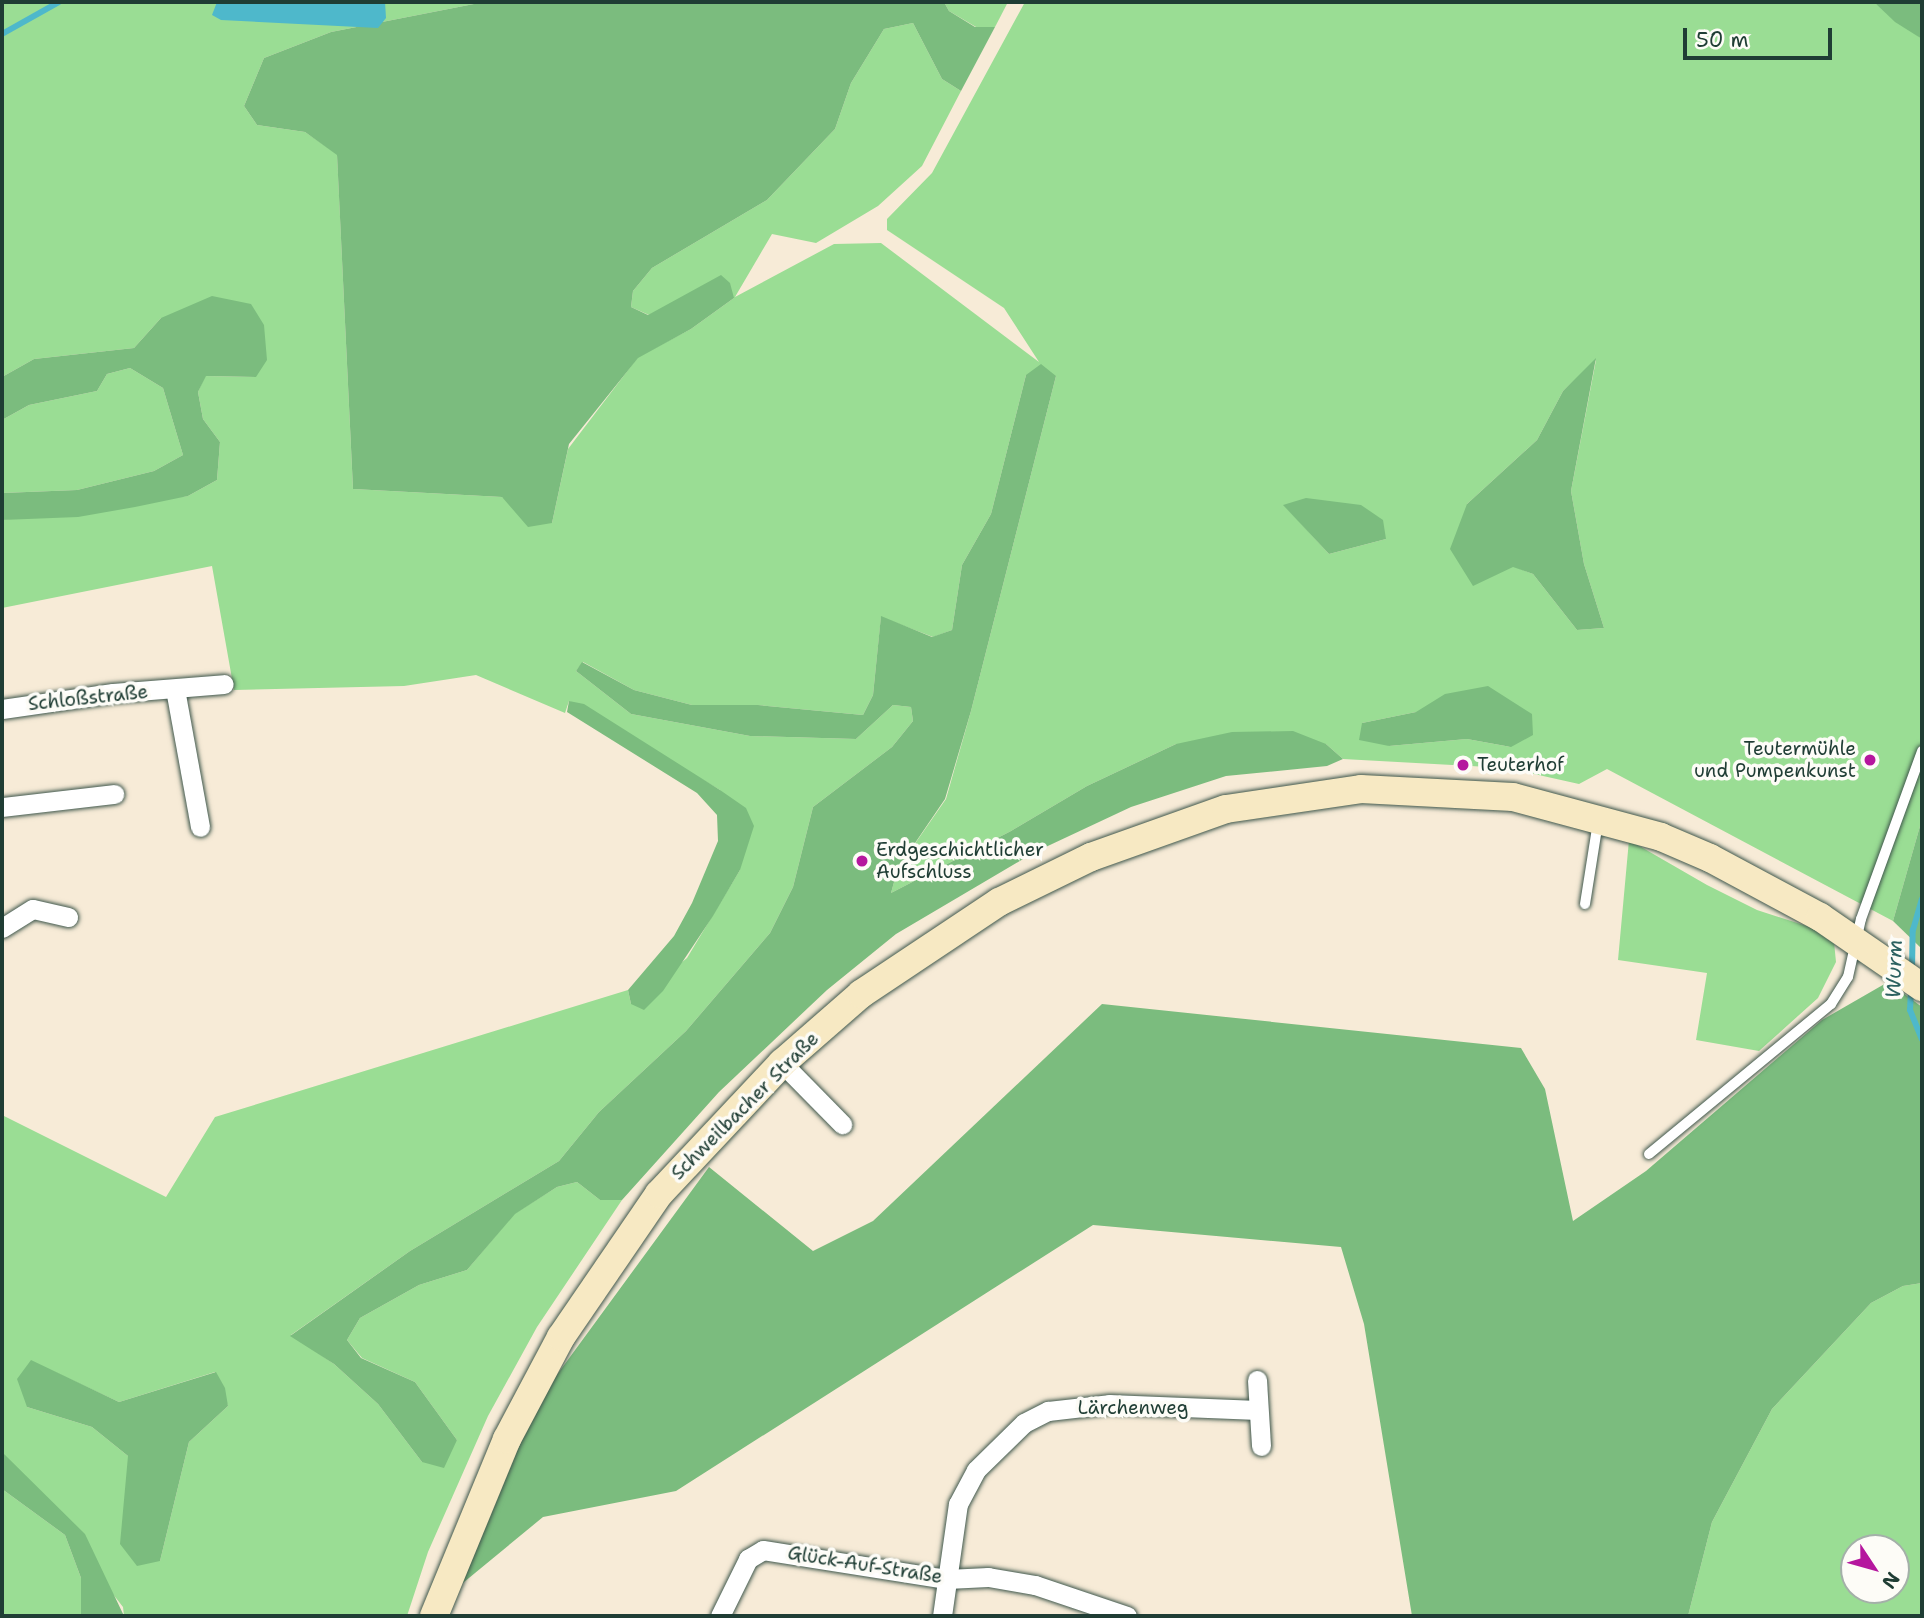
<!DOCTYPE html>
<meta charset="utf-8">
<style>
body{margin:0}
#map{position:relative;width:1924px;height:1618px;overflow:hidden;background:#f7ebd7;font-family:"Shantell Sans",sans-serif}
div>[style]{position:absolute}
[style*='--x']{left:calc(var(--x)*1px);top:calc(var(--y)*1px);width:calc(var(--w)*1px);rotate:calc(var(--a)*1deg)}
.green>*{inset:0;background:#9add94}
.forest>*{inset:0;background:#7bbc7e}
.water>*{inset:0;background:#4eb8cb}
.stream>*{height:6px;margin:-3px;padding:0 3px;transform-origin:3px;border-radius:3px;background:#4eb8cb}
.roads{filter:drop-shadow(0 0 2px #3f574c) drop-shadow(0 0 2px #3f574c)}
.service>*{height:10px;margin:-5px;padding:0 5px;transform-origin:5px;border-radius:5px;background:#fff}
.minor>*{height:19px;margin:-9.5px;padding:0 9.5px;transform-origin:9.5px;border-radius:9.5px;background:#fff}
.secondary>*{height:28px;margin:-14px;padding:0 14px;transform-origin:14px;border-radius:14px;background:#f7e9c3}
.dots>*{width:19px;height:19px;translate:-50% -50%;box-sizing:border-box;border:4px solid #fdfcf7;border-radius:50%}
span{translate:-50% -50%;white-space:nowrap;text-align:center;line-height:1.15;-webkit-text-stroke:7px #fdfcf7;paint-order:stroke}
.street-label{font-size:19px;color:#1f3d34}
.poi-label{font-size:19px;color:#1f3d34}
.right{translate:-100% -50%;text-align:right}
.left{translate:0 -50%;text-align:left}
.water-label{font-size:21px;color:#2d6261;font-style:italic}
.frame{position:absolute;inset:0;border:4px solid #1f3d34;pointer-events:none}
.north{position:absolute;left:1840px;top:1534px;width:70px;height:70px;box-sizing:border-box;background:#fdfcf7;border:2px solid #a4b0a9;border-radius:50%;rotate:126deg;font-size:19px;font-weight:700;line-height:28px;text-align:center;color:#1f3d34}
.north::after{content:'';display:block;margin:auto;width:24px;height:32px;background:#b5179e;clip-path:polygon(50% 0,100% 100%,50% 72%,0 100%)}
.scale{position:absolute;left:1683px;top:28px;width:149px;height:32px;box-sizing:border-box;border:4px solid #1f3d34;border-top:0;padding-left:9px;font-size:21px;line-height:24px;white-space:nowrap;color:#1f3d34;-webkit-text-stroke:5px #fdfcf7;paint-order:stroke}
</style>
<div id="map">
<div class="green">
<div style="clip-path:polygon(evenodd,2px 2px,484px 2px,331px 32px,264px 58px,244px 106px,257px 125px,305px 132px,337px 154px,353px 489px,502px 497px,552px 523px,568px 449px,638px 357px,691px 329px,734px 298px,680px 300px,649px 315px,631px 307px,633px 291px,652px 268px,767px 200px,835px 129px,851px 83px,884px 29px,913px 23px,942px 79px,961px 91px,922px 166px,878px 206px,816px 243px,772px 234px,735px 297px,834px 244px,881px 243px,1039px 362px,1004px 308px,887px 230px,887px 219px,932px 173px,1025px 2px,1874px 2px,1922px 39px,1922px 819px,1893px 921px,1607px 769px,1579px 784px,1507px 768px,1343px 759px,1326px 744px,1176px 744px,1087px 786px,1011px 831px,891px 893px,898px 868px,946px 799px,971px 711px,1056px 376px,1026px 375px,991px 514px,962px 565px,952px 630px,933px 637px,881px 617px,873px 695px,863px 715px,758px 705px,692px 705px,634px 690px,583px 662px,576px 671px,631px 714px,750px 736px,856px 739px,893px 705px,911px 707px,913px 721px,892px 747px,813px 807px,793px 887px,770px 933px,686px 1031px,599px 1112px,559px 1161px,410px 1251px,291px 1335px,334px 1364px,378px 1404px,422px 1462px,457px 1440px,415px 1382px,362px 1358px,347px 1340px,360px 1318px,419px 1285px,467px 1270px,514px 1214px,557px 1187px,577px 1182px,600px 1200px,622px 1200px,537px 1327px,488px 1416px,428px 1552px,407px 1616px,124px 1616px,123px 1607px,2px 1452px,2px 1115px,166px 1197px,215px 1117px,628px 990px,631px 1004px,687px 958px,740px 870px,720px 790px,569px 701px,565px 713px,476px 675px,404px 686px,234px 690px,212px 566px,2px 608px,2px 520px,188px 496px,217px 480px,220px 442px,203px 419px,198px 392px,205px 376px,256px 377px,161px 318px,134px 348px,34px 359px,2px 377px,2px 2px,1596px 360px,1571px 491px,1584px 564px,1604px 628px,1577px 630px,1533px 574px,1513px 566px,1467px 504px,1537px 440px,1563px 391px,1596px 360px,2px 2px,1284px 505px,1386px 539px,1329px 554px,1284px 505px,2px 2px,1416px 712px,1511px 747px,1467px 739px,1389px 746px,1362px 723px,1416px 712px,2px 2px,31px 1361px,119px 1402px,215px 1372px,228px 1406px,189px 1442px,160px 1561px,128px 1456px,92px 1427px,27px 1407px,31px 1361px)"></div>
<div style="clip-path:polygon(944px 2px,1008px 2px,995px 27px,976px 27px,949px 11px)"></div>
<div style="clip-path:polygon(130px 368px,163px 388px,183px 455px,154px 471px,77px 490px,2px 493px,2px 420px,29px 405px,97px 391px,107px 374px)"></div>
<div style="clip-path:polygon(1629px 840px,1707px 885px,1757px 910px,1819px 930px,1834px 942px,1836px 962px,1818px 998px,1759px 1051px,1696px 1040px,1707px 973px,1618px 960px)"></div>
<div style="clip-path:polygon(evenodd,1922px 1283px,1922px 1616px,1688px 1616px,1712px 1522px,1772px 1409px,1871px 1303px,1903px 1286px,1922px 1283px,1854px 1548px,1896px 1548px,1896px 1590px,1854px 1590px,1854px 1548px)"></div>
<div style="clip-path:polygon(2px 1489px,65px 1535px,81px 1578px,81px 1616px,2px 1616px)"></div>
</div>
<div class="forest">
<div style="clip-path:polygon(484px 2px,944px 2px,949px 11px,975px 27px,995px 27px,961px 91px,942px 79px,913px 23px,884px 29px,851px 83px,835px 129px,767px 200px,652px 268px,633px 291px,631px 307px,648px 315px,721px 275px,730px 283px,734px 298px,691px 329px,638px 358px,569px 444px,552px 523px,528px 527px,502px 497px,353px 489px,337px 155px,305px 132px,257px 125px,244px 106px,264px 58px,331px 32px)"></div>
<div style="clip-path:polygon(1874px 2px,1922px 2px,1922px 39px,1895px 22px)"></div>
<div style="clip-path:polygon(212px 296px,251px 304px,264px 325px,267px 360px,256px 377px,206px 376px,198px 392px,203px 419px,220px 442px,217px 480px,188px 496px,135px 507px,78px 517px,2px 520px,2px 493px,77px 490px,154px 471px,183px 455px,163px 388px,130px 368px,107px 374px,97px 391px,29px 405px,2px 420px,2px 377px,34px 359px,134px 348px,161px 318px)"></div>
<div style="clip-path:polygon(1596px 358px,1571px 491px,1584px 564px,1604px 628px,1577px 630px,1533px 574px,1513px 567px,1473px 586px,1450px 549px,1467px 504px,1537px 440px,1563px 391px)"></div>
<div style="clip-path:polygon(1041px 364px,1056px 376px,971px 711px,945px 799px,898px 868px,891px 893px,1011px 831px,1087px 786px,1176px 744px,1232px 732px,1293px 731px,1326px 744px,1343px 759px,1327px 766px,1226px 776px,1131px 807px,1035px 852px,896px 934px,827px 990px,719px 1092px,622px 1200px,600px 1200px,577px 1182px,557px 1187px,515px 1214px,467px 1270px,419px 1285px,360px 1318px,347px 1340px,361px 1358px,415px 1382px,457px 1440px,444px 1468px,422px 1462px,378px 1404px,334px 1364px,290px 1336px,410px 1251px,559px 1161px,599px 1112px,686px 1031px,770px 933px,793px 887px,813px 807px,892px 747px,913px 721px,911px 707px,893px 705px,856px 739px,750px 736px,631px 714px,576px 671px,582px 662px,634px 690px,692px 705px,758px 705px,863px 715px,873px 695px,881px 616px,932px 637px,952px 630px,962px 565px,991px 514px,1026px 375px)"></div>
<div style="clip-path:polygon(1306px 498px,1361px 505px,1383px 520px,1386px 539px,1329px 554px,1283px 505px)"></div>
<div style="clip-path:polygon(1488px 686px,1532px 714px,1533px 735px,1511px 747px,1467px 739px,1389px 746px,1359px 740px,1362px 723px,1416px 712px,1445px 694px)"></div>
<div style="clip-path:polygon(569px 701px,584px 704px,720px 790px,746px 808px,754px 826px,740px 870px,713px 916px,663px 991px,644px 1010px,631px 1004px,628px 990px,674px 936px,692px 903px,718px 841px,717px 815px,697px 793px,567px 712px)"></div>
<div style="clip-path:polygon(1922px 819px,1922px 949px,1893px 921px)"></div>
<div style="clip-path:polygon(1888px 982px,1922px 1007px,1922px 1283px,1903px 1286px,1871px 1303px,1772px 1409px,1712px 1522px,1688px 1616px,1412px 1616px,1364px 1324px,1341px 1247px,1093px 1225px,676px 1491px,543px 1517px,458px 1587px,540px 1398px,709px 1167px,813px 1251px,873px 1221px,1102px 1004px,1521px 1048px,1545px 1089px,1573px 1221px,1646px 1171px,1822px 1020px)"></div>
<div style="clip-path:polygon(31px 1360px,119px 1402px,216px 1372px,225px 1388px,228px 1406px,189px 1442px,160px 1561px,137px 1566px,120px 1544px,128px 1456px,92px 1427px,27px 1407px,17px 1379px)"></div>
<div style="clip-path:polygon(2px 1452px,85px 1534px,124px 1616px,81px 1616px,81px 1578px,65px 1535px,2px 1489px)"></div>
</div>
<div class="water">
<div style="clip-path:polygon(217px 2px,385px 2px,386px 18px,378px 28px,221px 20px,212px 15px)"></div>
</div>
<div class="stream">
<div style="--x:2;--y:34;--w:65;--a:-29.3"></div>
<div style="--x:1912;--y:969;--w:39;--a:-89"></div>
<div style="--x:1913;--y:930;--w:32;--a:-74"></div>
<div style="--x:1911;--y:991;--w:19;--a:93"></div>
<div style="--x:1910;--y:1010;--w:31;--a:68"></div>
</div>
<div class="roads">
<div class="service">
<div style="--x:1585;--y:904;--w:83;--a:-81"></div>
<div style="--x:1649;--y:1154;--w:236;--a:-39.5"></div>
<div style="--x:1831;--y:1004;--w:32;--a:-58"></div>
<div style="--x:1848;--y:977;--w:59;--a:-77.4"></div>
<div style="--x:1861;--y:919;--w:179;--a:-70"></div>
</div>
<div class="minor">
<div style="--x:175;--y:689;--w:140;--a:79.7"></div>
<div style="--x:2;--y:709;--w:112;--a:-8.2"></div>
<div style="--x:113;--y:693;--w:111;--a:-4.6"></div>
<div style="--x:2;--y:807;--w:113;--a:-6.6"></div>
<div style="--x:2;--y:928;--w:36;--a:-32"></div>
<div style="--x:33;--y:909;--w:36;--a:13"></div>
<div style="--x:782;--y:1063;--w:86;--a:45.5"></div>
<div style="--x:1257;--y:1380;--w:66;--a:86.5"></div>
<div style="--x:720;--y:1616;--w:64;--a:-63.8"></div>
<div style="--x:748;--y:1559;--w:17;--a:-31"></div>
<div style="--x:763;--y:1550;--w:186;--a:9"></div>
<div style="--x:947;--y:1579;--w:41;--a:-2.8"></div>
<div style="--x:988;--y:1577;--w:48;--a:9.7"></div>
<div style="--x:1035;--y:1585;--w:97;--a:18.6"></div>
<div style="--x:942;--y:1616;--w:113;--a:-81.9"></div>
<div style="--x:958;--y:1504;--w:38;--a:-62"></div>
<div style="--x:976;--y:1470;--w:67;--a:-44.4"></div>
<div style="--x:1024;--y:1423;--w:27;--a:-27"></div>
<div style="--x:1048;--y:1411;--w:61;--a:-6.5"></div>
<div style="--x:1109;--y:1404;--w:149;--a:2.3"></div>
</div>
<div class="secondary">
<div style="--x:434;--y:1616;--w:191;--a:-67.6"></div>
<div style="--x:507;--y:1439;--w:115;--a:-62.1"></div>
<div style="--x:561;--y:1337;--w:173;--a:-55.6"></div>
<div style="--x:659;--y:1194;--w:180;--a:-46.8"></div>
<div style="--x:782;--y:1063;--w:105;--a:-41.1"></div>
<div style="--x:861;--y:994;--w:166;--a:-33.7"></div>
<div style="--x:999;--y:902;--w:102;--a:-26.1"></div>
<div style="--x:1091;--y:857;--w:143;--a:-19.6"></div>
<div style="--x:1226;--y:809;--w:136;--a:-8.4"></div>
<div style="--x:1361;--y:789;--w:152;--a:3"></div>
<div style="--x:1513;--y:797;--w:153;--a:15.1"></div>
<div style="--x:1661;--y:837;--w:53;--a:23.2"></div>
<div style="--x:1710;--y:858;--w:125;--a:28.2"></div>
<div style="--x:1820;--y:917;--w:124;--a:34.5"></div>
</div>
</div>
<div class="dots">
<div style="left:1870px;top:760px;background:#b5179e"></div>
<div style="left:1463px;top:765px;background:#b5179e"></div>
<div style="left:862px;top:861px;background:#b5179e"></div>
</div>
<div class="street-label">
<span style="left:88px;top:698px;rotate:-6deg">Schloßstraße</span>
<span style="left:745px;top:1106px;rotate:-45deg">Schweilbacher Straße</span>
<span style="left:1133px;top:1408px">Lärchenweg</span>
<span style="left:865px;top:1565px;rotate:9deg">Glück-Auf-Straße</span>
</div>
<div class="poi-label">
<span class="right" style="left:1856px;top:760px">Teutermühle<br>und Pumpenkunst</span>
<span class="left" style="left:1477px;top:765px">Teuterhof</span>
<span class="left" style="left:876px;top:861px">Erdgeschichtlicher<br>Aufschluss</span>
</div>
<div class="water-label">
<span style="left:1894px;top:969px;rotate:-88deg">Wurm</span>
</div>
<div class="frame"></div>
<div class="north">N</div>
<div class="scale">50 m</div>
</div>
